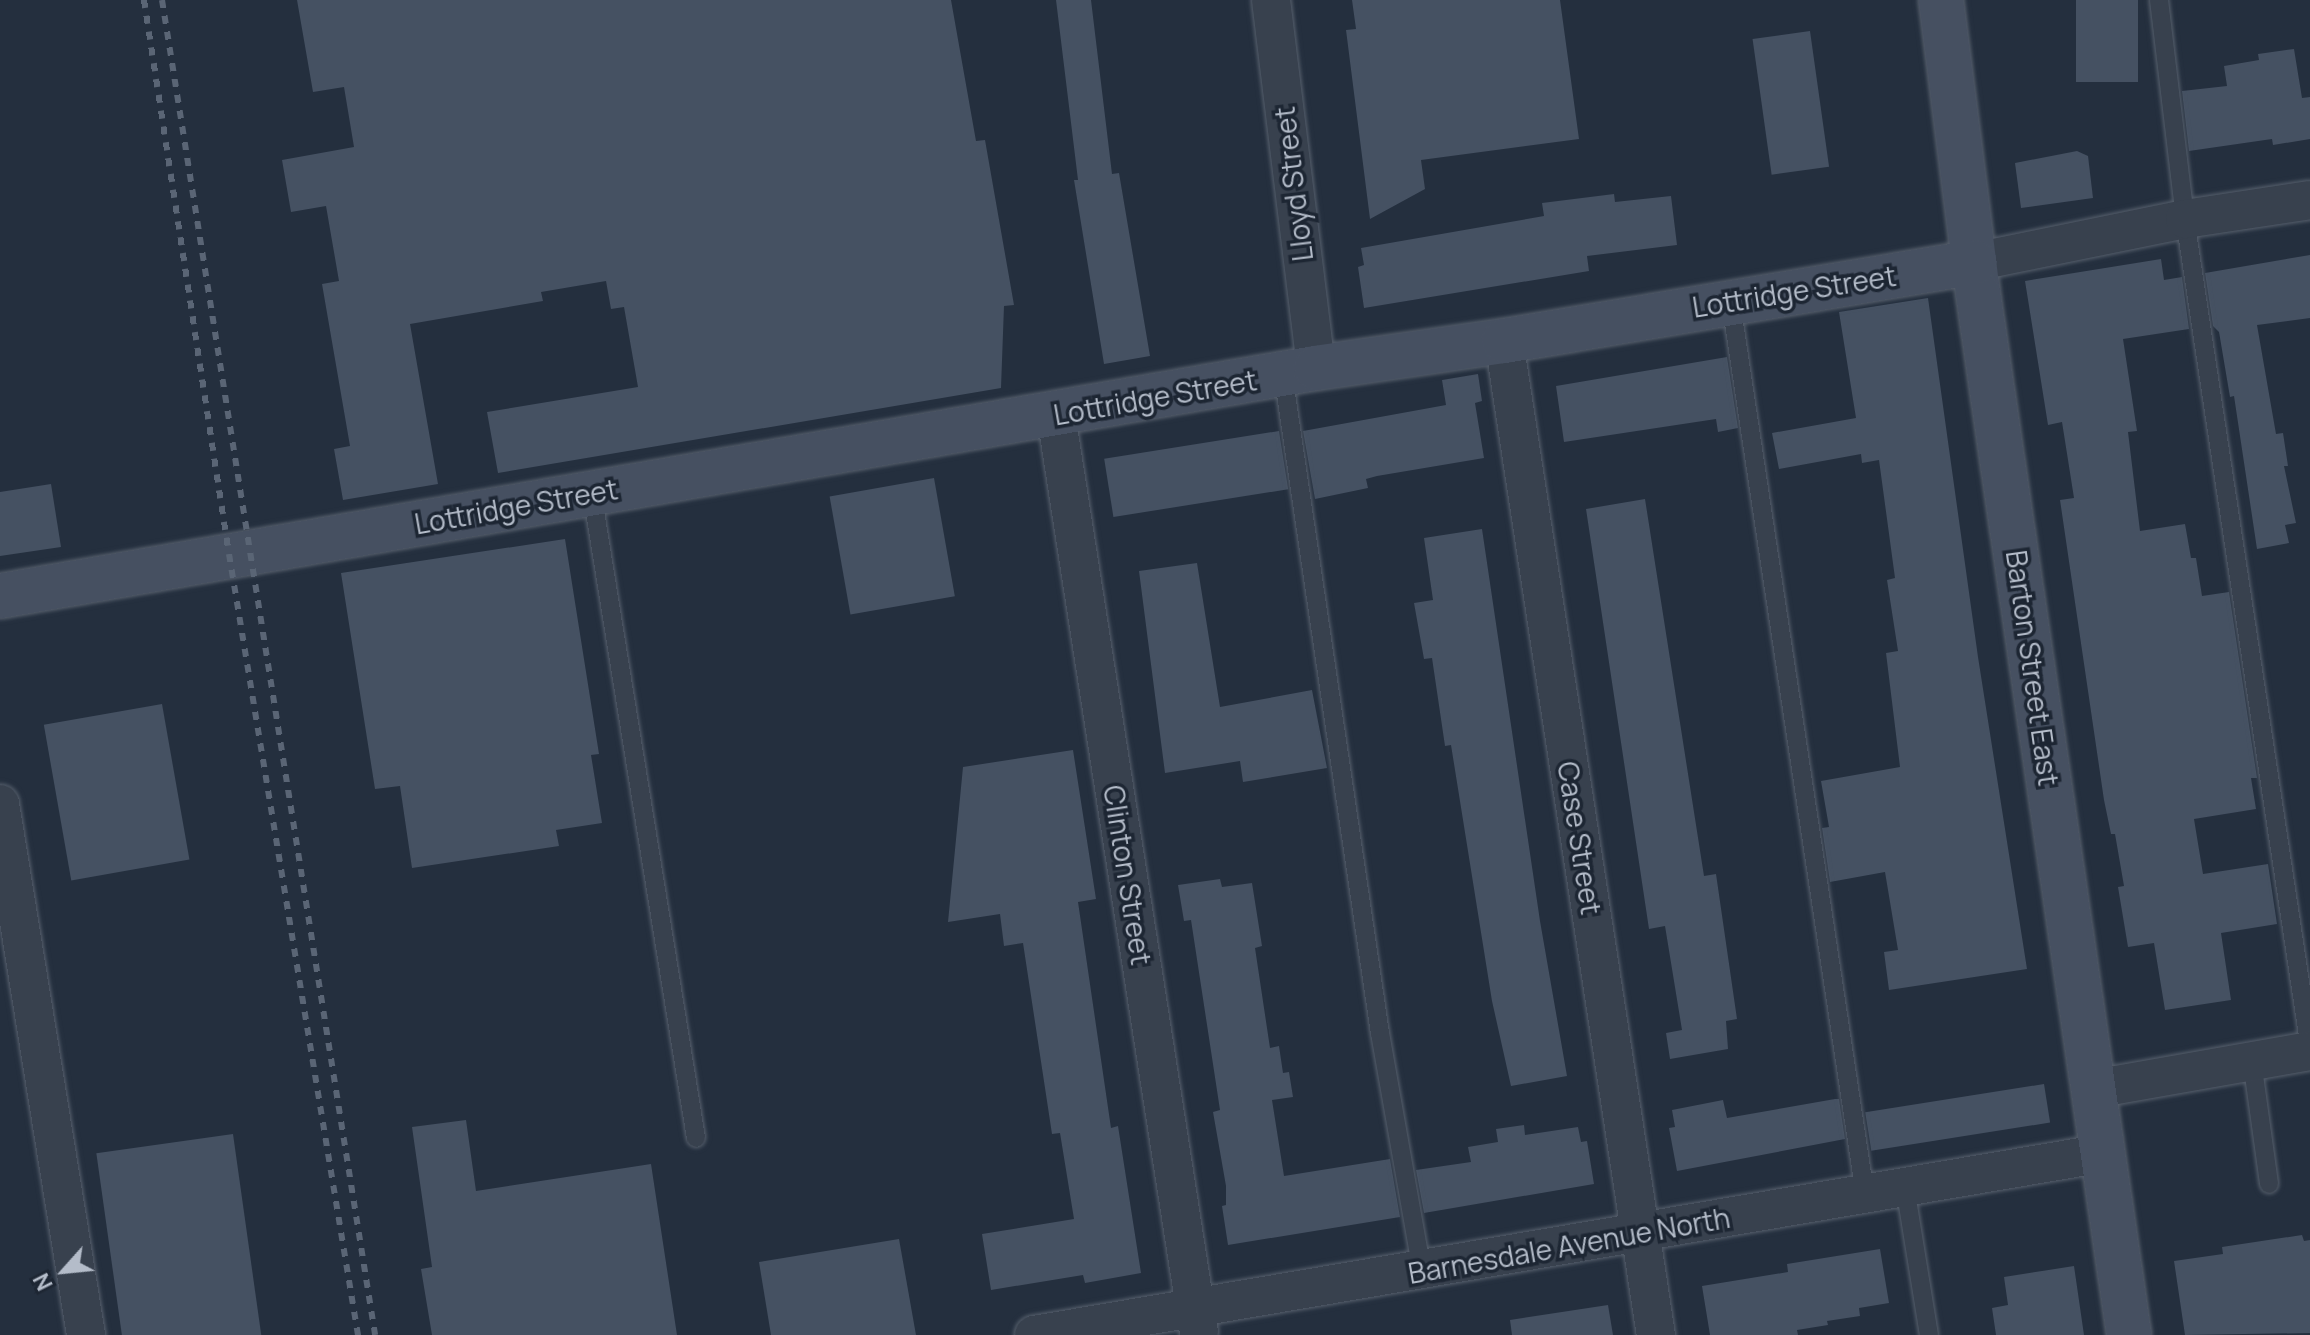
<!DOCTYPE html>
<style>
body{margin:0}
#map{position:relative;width:2310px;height:1335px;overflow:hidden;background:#242f3e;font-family:Manrope,sans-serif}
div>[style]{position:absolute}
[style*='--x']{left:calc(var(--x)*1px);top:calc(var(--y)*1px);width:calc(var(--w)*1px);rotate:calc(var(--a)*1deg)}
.building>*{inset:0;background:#455162;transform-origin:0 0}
.roads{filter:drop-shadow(0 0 2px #565f6c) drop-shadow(0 0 2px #565f6c)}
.lane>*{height:18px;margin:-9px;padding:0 9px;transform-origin:9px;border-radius:9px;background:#38414e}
.street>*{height:38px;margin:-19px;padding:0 19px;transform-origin:19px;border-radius:19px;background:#38414e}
.secondary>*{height:44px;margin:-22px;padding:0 22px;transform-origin:22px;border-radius:22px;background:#465061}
.rail>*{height:6px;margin-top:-3px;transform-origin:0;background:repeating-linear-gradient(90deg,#5a6575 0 8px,transparent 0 16px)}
span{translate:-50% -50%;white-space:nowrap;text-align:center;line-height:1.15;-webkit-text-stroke:7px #1d2633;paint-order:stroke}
.street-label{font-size:28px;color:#b4bcc9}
.north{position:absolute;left:24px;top:1231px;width:80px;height:80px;-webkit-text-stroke:6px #1d2633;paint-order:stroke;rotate:243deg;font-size:22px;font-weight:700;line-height:32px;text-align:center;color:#b4bcc9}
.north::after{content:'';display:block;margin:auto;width:28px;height:36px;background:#b4bcc9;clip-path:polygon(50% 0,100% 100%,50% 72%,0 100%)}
</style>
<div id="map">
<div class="building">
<div style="clip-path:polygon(297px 0,951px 0,976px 141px,985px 140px,1014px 305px,1004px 306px,1001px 388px,498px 473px,487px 412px,638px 387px,624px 307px,611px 309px,606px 281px,541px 292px,543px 301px,410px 324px,438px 484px,343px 500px,334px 449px,350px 446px,322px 284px,339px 281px,326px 206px,291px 212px,282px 160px,354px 147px,344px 87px,313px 92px)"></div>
<div style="clip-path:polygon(1056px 0,1091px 0,1112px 174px,1119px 173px,1150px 356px,1104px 364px,1074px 180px,1078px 180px)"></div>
<div style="clip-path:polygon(1352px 0,1560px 0,1579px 139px,1421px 160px,1425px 189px,1370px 219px,1346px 30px,1356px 29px)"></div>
<div style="left:2076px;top:0;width:62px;height:82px"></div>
<div style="left:1810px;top:31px;width:137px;height:58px;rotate:82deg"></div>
<div style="clip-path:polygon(2294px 49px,2302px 98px,2310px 97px,2310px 139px,2273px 145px,2272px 139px,2189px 151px,2182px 91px,2227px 86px,2224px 66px,2259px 60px,2258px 54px)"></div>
<div style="clip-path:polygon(2077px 151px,2088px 156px,2093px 198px,2021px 208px,2015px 163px)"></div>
<div style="clip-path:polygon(1614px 194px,1615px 202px,1671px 196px,1677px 245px,1587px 256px,1589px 271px,1364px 308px,1358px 267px,1364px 265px,1361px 248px,1544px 216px,1542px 203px)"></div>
<div style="clip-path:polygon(2310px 255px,2310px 318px,2257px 325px,2276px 434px,2283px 433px,2288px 466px,2284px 466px,2296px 523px,2285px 525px,2289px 543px,2257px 549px,2234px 396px,2230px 397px,2219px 332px,2213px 326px,2205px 273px)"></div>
<div style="clip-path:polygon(2161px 259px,2164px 280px,2182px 277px,2189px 329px,2123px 339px,2137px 431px,2128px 432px,2140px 531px,2185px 524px,2191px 558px,2196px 558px,2202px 596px,2229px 592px,2257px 778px,2251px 778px,2256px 809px,2194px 819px,2203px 874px,2268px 864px,2277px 924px,2221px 933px,2231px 1000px,2165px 1010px,2154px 943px,2128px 947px,2118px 887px,2124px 886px,2115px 834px,2111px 834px,2104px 800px,2060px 500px,2074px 498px,2062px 422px,2048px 425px,2025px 281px)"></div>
<div style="clip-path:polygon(1928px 298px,1978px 657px,2027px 969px,1889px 990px,1884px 952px,1898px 950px,1885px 872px,1830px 882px,1822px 828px,1829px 827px,1821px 781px,1900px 767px,1886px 653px,1898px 651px,1887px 580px,1895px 578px,1879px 460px,1862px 463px,1861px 454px,1779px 469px,1772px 433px,1856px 418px,1839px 312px)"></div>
<div style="clip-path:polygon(1727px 357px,1738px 428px,1718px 432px,1716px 419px,1564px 442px,1556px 386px)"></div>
<div style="clip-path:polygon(1478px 374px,1482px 401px,1475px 403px,1484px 458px,1377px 476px,1366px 479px,1368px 488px,1315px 499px,1303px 431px,1446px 405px,1442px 380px)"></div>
<div style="left:1279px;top:431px;width:59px;height:177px;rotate:81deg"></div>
<div style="left:934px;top:478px;width:120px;height:106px;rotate:80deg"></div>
<div style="clip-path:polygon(51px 484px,61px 547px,0 556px,0 492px)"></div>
<div style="clip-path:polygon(1645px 499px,1704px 876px,1716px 874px,1737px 1019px,1726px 1021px,1728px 1049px,1670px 1059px,1666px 1033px,1682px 1030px,1665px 926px,1649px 929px,1586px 509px)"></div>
<div style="clip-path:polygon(1482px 529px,1540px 921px,1567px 1076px,1511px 1086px,1492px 1001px,1451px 745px,1445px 746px,1432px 658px,1424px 659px,1414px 603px,1433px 600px,1424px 538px)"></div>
<div style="clip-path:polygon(565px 539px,599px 754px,591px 755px,602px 823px,556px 830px,559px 846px,412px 868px,400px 786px,375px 789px,341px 573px)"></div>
<div style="clip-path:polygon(1197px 563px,1220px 707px,1312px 690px,1327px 768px,1243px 782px,1240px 761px,1165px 773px,1139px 571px)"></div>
<div style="left:162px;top:704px;width:158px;height:120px;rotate:80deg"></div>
<div style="clip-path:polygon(1073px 750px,1096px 899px,1078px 902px,1111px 1128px,1118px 1126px,1141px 1273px,1085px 1283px,1083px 1275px,991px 1290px,982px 1234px,1074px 1219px,1060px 1133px,1052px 1134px,1023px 943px,1004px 946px,1000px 914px,948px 922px,963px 767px)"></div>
<div style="clip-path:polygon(1220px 879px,1222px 887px,1252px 883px,1262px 946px,1255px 948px,1270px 1048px,1279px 1046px,1283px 1073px,1289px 1072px,1293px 1097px,1272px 1100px,1284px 1176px,1390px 1159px,1400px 1217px,1228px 1245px,1222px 1206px,1226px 1205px,1226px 1186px,1213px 1112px,1220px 1110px,1191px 920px,1184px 921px,1178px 885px)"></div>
<div style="left:2044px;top:1084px;width:39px;height:181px;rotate:81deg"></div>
<div style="clip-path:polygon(1835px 1099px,1839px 1099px,1845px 1139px,1677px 1171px,1669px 1128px,1675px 1127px,1672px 1110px,1723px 1100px,1727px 1118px)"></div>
<div style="clip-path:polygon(466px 1120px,476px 1191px,651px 1164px,677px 1335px,432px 1335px,421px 1269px,432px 1267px,412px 1127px)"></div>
<div style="clip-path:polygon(1524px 1125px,1525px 1135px,1578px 1127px,1581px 1142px,1587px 1141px,1594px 1184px,1424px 1213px,1416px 1170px,1471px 1162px,1468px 1147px,1498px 1142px,1496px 1129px)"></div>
<div style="left:233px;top:1134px;width:203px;height:138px;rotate:82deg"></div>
<div style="clip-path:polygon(2302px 1235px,2304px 1241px,2310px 1240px,2310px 1333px,2185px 1335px,2174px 1261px,2223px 1254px,2222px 1247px)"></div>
<div style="clip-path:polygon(899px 1239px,916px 1335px,771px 1335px,759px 1262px)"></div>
<div style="clip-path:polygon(1880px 1249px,1889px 1303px,1859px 1308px,1860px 1316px,1827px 1321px,1828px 1325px,1797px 1330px,1798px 1335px,1710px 1335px,1702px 1286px,1788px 1272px,1787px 1264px)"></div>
<div style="clip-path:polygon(2074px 1266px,2084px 1335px,1996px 1335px,1992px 1308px,2008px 1305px,2004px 1277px)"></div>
<div style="clip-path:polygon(1608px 1305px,1613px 1335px,1512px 1335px,1510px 1320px)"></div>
</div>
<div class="roads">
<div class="lane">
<div style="--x:2159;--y:0;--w:221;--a:83.2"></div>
<div style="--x:2185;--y:219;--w:838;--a:81.43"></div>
<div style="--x:1731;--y:303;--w:901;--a:81.45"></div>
<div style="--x:1283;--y:374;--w:666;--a:81.63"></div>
<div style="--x:1380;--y:1033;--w:243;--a:80"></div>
<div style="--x:592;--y:493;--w:653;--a:80.84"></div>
<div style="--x:2252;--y:1061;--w:124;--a:82.1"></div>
<div style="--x:1905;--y:1187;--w:150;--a:80.8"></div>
</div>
<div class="street">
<div style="--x:1271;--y:0;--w:371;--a:83"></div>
<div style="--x:1974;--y:262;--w:215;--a:-11.5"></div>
<div style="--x:2185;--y:219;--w:126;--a:-8.6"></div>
<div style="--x:1504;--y:341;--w:1006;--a:81.31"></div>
<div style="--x:1056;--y:415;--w:928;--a:81.14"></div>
<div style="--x:0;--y:804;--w:538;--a:80.8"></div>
<div style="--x:2094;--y:1089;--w:219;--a:-10"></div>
<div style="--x:1034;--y:1335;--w:1085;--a:-9.65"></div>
</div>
<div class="secondary">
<div style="--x:1941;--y:0;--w:295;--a:82.8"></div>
<div style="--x:1978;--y:293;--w:1053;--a:81.75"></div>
<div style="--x:0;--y:596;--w:1336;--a:-9.83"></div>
<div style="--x:1316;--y:368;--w:190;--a:-8.2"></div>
<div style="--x:1504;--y:341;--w:477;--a:-9.5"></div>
</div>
</div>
<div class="rail">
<div style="--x:144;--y:0;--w:560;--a:81.28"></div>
<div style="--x:229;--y:554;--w:792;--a:80.62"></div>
<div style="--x:162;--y:0;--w:1352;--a:80.93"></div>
</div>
<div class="street-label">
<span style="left:1293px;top:184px;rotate:-97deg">Lloyd Street</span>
<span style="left:1794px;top:291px;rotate:-9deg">Lottridge Street</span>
<span style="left:1155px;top:397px;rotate:-10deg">Lottridge Street</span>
<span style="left:516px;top:506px;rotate:-10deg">Lottridge Street</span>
<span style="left:2033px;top:668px;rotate:82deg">Barton Street East</span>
<span style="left:1580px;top:838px;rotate:81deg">Case Street</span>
<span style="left:1128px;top:875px;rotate:81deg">Clinton Street</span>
<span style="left:1569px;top:1245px;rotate:-10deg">Barnesdale Avenue North</span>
</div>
<div class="north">N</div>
</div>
